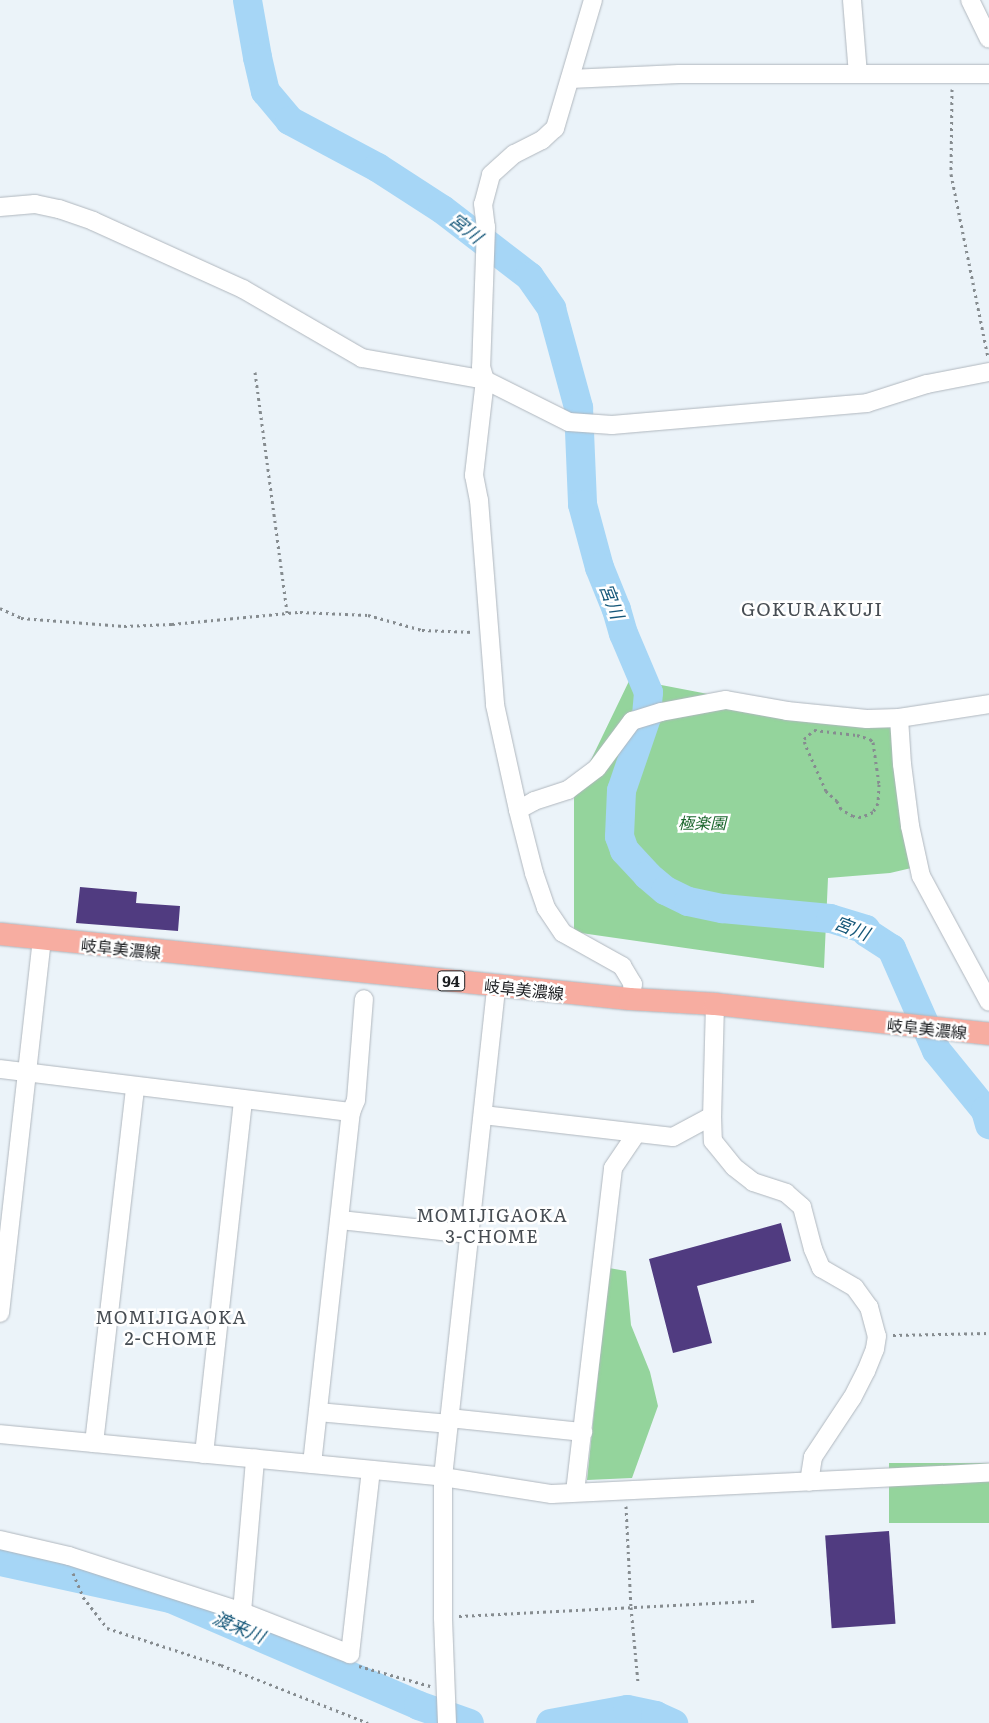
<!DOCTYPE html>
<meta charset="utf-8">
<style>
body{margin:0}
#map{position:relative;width:989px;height:1723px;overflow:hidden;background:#ebf3f9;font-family:Literata,"Noto Sans JP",serif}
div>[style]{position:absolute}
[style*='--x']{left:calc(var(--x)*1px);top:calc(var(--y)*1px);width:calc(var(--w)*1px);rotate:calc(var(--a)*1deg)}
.green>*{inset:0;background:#94d49c;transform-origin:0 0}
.river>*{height:29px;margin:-14.5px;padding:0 14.5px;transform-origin:14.5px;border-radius:14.5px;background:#a6d6f6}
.building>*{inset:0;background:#503b80;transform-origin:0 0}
.path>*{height:3px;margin-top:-1.5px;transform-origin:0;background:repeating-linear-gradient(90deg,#868c90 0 2.5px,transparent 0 6.5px)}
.roads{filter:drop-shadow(0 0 1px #b0b7be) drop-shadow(0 0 1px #b0b7be)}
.minor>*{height:18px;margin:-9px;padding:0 9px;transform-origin:9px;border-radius:9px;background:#fff}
.major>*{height:22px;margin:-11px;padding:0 11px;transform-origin:11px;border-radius:11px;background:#f7ada1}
span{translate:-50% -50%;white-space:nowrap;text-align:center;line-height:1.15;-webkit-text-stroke:5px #fff;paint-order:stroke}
.shield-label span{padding:1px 4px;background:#fff;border:1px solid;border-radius:4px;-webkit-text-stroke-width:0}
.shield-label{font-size:15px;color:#1c1e21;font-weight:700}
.park-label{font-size:16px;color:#1e672f;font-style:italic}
.street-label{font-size:16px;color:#1c1e21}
.water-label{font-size:18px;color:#155779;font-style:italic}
.neighbourhood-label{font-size:18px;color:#474d53;letter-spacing:1px}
.quarter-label{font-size:19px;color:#474d53;letter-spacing:1px}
</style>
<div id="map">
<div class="green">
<div style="clip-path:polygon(630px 679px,813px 714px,899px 718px,920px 866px,890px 873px,828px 878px,824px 968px,574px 932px,574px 795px)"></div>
<div style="clip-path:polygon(609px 1268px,626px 1271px,631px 1325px,650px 1372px,658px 1406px,632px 1478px,587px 1480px)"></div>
<div style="left:989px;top:1463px;width:60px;height:100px;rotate:90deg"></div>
</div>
<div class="river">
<div style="--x:247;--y:0;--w:58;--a:80"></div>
<div style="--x:257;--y:57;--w:35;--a:77"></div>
<div style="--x:265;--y:91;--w:38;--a:50"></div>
<div style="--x:289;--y:120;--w:100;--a:28.1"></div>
<div style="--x:377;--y:167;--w:77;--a:32.9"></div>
<div style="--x:442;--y:209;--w:110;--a:37.6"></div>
<div style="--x:529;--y:276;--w:39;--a:55"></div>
<div style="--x:551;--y:308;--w:103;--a:74.7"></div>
<div style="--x:578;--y:407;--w:97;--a:87.6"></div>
<div style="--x:582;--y:504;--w:65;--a:74.9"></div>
<div style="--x:599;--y:567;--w:45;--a:68"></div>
<div style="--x:616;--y:609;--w:25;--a:74"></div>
<div style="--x:623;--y:633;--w:64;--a:67"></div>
<div style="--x:648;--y:692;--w:25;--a:95"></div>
<div style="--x:646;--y:717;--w:77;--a:108.9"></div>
<div style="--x:621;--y:790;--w:46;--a:92.5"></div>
<div style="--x:619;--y:836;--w:15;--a:70"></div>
<div style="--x:624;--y:850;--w:34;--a:47"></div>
<div style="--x:647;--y:875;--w:23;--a:40"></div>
<div style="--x:665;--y:890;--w:25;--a:26"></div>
<div style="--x:688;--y:901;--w:35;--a:12"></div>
<div style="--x:722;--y:908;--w:108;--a:5.3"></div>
<div style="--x:830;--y:918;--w:37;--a:17"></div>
<div style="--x:865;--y:929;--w:3;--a:72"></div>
<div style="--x:866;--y:932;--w:30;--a:33"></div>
<div style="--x:891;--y:948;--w:111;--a:66.2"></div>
<div style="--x:936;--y:1050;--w:77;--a:50.8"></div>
<div style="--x:985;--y:1110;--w:15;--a:74"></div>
<div style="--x:0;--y:1561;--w:174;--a:12.3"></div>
<div style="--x:170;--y:1598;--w:270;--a:23.3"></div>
<div style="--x:418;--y:1705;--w:54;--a:19.4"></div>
<div style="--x:550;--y:1723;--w:78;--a:-10.3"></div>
<div style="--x:627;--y:1709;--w:29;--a:12"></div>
<div style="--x:655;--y:1715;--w:20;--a:24"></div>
</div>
<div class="building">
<div style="clip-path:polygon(80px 887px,137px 892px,136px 903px,180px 906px,178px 931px,76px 923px)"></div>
<div style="clip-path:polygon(781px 1223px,791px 1261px,697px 1286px,712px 1343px,673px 1353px,649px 1259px)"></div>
<div style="left:889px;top:1531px;width:93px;height:64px;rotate:86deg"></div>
</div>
<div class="path">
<div style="--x:952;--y:89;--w:85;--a:90.7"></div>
<div style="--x:951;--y:174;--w:187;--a:78.6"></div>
<div style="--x:255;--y:372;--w:243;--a:82.4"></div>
<div style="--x:0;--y:608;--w:23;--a:25"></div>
<div style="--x:21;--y:618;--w:103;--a:4.4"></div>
<div style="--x:124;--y:626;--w:48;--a:-2.4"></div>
<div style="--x:172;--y:624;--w:129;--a:-5.4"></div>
<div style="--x:300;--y:612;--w:68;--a:2.5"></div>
<div style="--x:368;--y:615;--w:56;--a:15.5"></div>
<div style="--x:422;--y:630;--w:52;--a:2.2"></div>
<div style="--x:814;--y:730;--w:43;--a:6.6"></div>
<div style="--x:857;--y:735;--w:14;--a:17"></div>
<div style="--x:870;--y:739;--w:4;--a:45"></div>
<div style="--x:873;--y:742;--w:42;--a:81.9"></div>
<div style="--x:879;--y:784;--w:19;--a:93"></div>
<div style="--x:878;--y:803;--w:10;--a:119"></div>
<div style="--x:873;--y:812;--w:13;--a:157"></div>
<div style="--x:861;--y:817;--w:8;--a:-173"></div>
<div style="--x:853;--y:816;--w:14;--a:-150"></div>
<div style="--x:841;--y:809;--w:9;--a:-117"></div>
<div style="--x:837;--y:801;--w:15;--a:-138"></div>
<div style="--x:826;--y:791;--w:51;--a:-114.1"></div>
<div style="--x:805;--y:744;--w:5;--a:-101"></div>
<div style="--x:804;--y:739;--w:13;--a:-42"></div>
<div style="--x:893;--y:1335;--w:96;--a:-1.2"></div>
<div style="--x:626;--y:1506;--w:101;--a:87.2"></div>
<div style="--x:631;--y:1607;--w:76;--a:84.7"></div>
<div style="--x:73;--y:1573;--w:26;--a:67"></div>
<div style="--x:83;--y:1597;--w:39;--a:52"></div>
<div style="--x:107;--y:1628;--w:120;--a:18"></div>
<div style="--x:221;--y:1665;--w:158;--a:21.5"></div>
<div style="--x:459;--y:1616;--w:299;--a:-2.9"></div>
<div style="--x:359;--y:1666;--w:74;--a:15.7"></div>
</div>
<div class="roads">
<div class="minor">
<div style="--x:593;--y:0;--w:134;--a:106.5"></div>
<div style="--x:555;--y:128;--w:18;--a:137"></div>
<div style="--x:542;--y:140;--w:31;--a:153"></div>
<div style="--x:514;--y:154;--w:31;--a:138"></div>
<div style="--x:491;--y:175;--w:30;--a:105"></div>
<div style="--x:483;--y:204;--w:23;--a:83"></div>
<div style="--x:486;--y:227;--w:140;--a:92"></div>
<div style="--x:481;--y:367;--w:14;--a:73"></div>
<div style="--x:485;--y:380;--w:96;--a:96.6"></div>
<div style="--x:474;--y:475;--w:25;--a:79"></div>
<div style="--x:479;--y:500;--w:206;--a:85.5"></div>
<div style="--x:495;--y:705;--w:107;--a:77.6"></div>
<div style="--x:518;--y:810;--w:65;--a:75.7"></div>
<div style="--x:534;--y:873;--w:37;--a:71"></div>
<div style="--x:546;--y:908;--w:30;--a:56"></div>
<div style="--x:563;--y:933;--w:68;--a:29.2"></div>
<div style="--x:622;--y:966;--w:21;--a:59"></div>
<div style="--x:633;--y:984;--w:15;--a:101"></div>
<div style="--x:852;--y:0;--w:74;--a:85.4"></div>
<div style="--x:970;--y:0;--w:43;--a:64"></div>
<div style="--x:570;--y:79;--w:109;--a:-2.6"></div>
<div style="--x:679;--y:74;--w:310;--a:0"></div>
<div style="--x:0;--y:207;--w:35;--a:-5"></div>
<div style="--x:35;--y:204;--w:25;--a:12"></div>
<div style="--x:59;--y:209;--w:36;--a:19"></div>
<div style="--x:93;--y:221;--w:165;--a:24.4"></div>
<div style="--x:243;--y:289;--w:138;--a:30.1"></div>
<div style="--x:362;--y:358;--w:125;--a:10.1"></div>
<div style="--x:485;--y:380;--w:94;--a:26.6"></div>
<div style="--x:569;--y:422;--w:43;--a:4"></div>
<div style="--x:612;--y:425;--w:256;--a:-4.9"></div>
<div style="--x:867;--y:403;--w:63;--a:-17.6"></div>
<div style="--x:927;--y:384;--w:63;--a:-11"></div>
<div style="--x:899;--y:718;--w:46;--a:86.3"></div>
<div style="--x:902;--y:764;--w:63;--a:82.6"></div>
<div style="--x:910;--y:826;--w:51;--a:77.6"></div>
<div style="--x:921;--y:876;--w:143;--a:61.6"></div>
<div style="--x:518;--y:810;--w:18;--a:-29"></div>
<div style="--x:534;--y:801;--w:36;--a:-18"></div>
<div style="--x:568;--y:790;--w:36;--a:-37"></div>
<div style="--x:597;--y:768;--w:59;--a:-53.3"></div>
<div style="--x:632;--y:721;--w:30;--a:-17"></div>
<div style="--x:661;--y:712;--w:66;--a:-10.5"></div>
<div style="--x:726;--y:700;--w:62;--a:10.2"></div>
<div style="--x:787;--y:711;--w:80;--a:5.7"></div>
<div style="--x:867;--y:719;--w:32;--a:-2"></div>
<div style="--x:899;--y:718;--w:91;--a:-8.8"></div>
<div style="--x:715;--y:1004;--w:112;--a:91.5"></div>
<div style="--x:712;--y:1116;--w:25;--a:88"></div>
<div style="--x:713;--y:1141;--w:33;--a:51"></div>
<div style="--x:734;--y:1167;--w:24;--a:38"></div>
<div style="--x:753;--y:1182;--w:35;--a:18"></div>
<div style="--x:786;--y:1193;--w:21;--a:41"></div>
<div style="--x:802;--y:1207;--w:43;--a:75.3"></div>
<div style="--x:813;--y:1249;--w:21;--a:67"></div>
<div style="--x:821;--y:1268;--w:39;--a:30"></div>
<div style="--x:855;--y:1288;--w:24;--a:54"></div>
<div style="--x:869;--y:1307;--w:30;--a:75"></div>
<div style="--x:877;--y:1336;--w:13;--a:99"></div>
<div style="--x:875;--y:1349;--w:24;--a:112"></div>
<div style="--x:866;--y:1371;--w:30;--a:117"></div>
<div style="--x:852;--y:1398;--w:71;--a:123.5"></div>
<div style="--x:813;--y:1457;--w:25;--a:99"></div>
<div style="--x:0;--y:1069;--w:354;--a:7"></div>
<div style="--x:483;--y:1115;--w:191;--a:6.6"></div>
<div style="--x:673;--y:1137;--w:44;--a:-28.3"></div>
<div style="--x:340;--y:1220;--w:130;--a:6.2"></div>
<div style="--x:0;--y:1313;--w:375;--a:-83.6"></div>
<div style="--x:318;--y:1412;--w:132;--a:5.2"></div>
<div style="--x:449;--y:1418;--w:135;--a:6"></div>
<div style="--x:0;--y:1434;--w:445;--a:5.5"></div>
<div style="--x:443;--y:1477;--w:110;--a:8.9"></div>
<div style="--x:552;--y:1494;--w:438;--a:-2.8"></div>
<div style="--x:94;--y:1443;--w:358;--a:-83.4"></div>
<div style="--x:204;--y:1454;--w:356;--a:-83.7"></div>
<div style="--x:312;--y:1464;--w:354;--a:-83.7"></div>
<div style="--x:351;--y:1112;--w:13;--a:-67"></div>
<div style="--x:356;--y:1100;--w:101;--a:-85.5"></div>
<div style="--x:575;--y:1492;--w:326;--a:-83.3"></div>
<div style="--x:613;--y:1168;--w:41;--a:-55.9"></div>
<div style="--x:0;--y:1540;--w:71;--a:13.1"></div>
<div style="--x:69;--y:1556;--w:182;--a:17.9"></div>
<div style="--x:242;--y:1612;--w:116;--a:21.3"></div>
<div style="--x:350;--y:1654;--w:185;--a:-83.5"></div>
<div style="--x:242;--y:1612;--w:154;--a:-85.1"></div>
<div style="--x:447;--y:1723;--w:106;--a:-92.2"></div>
<div style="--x:443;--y:1617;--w:140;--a:-90"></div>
<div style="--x:443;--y:1477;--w:494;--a:-83.8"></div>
</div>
<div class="major">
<div style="--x:0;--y:934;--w:633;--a:5.89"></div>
<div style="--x:630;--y:999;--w:85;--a:3.4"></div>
<div style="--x:715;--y:1004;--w:276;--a:6.2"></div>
</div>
</div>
<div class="shield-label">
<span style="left:451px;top:981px">94</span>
</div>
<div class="park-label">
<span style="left:702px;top:822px">極楽園</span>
</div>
<div class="street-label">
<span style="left:121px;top:948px;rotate:6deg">岐阜美濃線</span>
<span style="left:524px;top:989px;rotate:6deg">岐阜美濃線</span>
<span style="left:927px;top:1028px;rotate:6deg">岐阜美濃線</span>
</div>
<div class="water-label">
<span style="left:466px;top:228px;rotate:38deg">宮川</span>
<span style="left:612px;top:601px;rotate:69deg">宮川</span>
<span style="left:852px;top:928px;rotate:21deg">宮川</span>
<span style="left:239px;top:1627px;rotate:23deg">渡来川</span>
</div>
<div class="neighbourhood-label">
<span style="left:492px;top:1226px">MOMIJIGAOKA<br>3-CHOME</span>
<span style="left:171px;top:1328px">MOMIJIGAOKA<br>2-CHOME</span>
</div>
<div class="quarter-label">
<span style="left:812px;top:609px">GOKURAKUJI</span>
</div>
</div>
